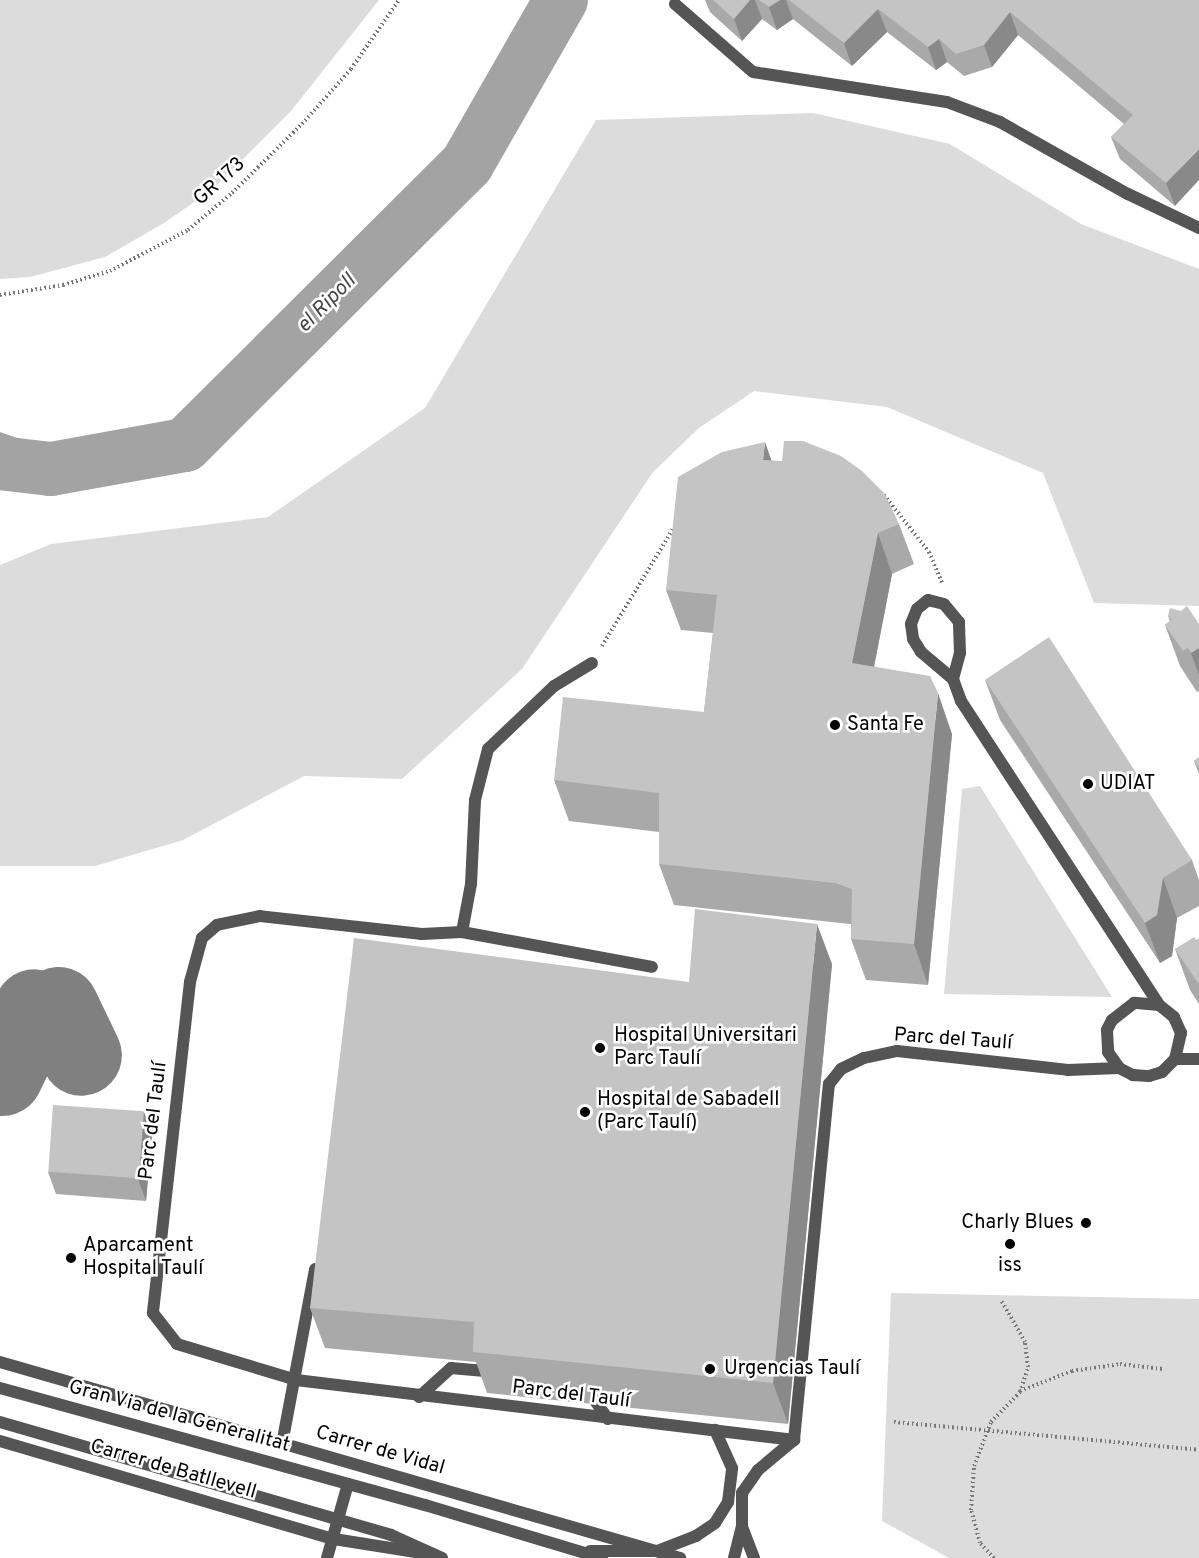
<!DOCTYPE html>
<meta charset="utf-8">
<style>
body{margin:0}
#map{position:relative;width:1199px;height:1558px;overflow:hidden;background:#fff;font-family:Overpass,sans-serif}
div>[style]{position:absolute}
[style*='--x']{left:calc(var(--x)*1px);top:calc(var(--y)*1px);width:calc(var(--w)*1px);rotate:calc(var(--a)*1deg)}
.green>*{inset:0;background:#dcdcdc}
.water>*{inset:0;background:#a3a3a3}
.river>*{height:54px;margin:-27px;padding:0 27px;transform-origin:27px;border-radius:27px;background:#a3a3a3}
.taxiway>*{height:81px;margin:-40.5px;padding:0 40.5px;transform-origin:40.5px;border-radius:40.5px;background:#808080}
.path>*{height:4px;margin-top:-2px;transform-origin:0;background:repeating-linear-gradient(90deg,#777 0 1.5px,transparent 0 4.5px)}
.service>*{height:12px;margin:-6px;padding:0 6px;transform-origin:6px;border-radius:6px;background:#555}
.minor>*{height:12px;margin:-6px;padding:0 6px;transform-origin:6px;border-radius:6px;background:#555}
.tertiary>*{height:12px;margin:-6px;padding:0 6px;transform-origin:6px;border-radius:6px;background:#555}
.wall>*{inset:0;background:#a9a9a9}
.shaded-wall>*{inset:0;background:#898989}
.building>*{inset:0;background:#c4c4c4;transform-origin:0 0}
.dots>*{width:16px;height:16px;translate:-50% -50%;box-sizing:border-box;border:3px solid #fff;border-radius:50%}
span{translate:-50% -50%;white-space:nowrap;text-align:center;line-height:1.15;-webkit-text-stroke:5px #fff;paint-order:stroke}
.street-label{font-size:20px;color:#000}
.poi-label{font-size:20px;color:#000}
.left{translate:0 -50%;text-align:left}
.right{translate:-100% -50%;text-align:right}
.water-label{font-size:21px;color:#444;font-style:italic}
</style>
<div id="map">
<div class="green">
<div style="clip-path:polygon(0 0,379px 0,291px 111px,213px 189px,164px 223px,105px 257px,30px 277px,0 279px)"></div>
<div style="clip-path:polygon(813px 113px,950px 144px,1081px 224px,1199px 269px,1199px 606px,1094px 603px,1043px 473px,887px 407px,754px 391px,699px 428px,653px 472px,522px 669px,402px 779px,304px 776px,183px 840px,95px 866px,0 866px,0 565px,51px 544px,268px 517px,425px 408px,596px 120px)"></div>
<div style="clip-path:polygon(980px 786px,1112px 997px,944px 994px,962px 789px)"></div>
<div style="clip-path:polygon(891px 1293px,1199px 1299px,1199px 1558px,949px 1558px,882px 1521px)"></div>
</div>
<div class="water">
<div style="clip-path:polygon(0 432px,63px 454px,98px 459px,43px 475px,0 475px)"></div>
</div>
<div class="river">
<div style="--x:0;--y:463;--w:51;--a:6.7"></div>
<div style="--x:51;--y:469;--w:136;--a:-10.2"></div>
<div style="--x:185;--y:445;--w:398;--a:-44.9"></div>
<div style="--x:467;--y:164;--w:189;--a:-60.2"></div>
</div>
<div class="taxiway">
<div style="--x:58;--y:1007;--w:53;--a:64.4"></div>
<div style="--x:2;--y:1075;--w:73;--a:-64.1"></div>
</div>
<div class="path">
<div style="--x:0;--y:295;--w:64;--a:-9"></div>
<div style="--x:63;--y:285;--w:49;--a:-16.6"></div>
<div style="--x:110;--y:271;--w:88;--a:-27.7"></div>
<div style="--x:188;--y:230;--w:57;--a:-40.1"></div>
<div style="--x:232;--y:193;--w:98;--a:-44.6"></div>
<div style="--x:302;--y:124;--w:74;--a:-48.3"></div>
<div style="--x:351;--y:69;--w:84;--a:-55.2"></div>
<div style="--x:884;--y:495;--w:73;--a:51.7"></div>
<div style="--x:929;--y:552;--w:33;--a:67"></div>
<div style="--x:602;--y:646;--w:139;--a:-58.8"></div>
<div style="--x:1020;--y:1391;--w:56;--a:-21"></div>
<div style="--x:1072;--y:1371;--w:49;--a:-8.3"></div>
<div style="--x:1120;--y:1364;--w:43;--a:6.6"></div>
<div style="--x:894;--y:1422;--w:306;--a:5.2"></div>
<div style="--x:994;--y:1558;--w:21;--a:-133"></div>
<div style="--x:980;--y:1543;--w:34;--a:-105"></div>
<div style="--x:971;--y:1510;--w:44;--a:-86.1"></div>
<div style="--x:974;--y:1466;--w:47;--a:-68.9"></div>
<div style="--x:991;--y:1422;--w:42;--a:-46"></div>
<div style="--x:1020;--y:1392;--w:26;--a:-72"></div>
<div style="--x:1028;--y:1367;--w:25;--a:-97"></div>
<div style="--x:1025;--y:1342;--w:48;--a:-119.7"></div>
</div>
<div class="service">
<div style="--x:462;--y:932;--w:193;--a:10.4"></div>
<div style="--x:589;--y:1392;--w:33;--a:55"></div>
<div style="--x:419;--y:1397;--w:43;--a:-42.2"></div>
<div style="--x:451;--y:1368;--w:45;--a:5.1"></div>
<div style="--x:282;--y:1444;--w:178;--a:-79.3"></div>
</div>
<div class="minor">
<div style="--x:675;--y:4;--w:103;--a:41.1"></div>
<div style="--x:753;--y:72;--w:196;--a:8.8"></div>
<div style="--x:947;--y:102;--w:57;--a:20.7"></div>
<div style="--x:1000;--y:122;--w:147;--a:29.4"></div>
<div style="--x:1128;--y:194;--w:79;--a:25.6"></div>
<div style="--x:592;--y:663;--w:44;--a:148.8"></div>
<div style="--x:554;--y:686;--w:91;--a:136.3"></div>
<div style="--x:488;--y:749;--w:53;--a:104.3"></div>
<div style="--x:475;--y:800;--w:84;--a:92.7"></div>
<div style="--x:471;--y:884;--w:49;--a:100.6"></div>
<div style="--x:462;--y:932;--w:40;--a:177.1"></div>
<div style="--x:422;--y:934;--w:163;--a:-173.7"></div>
<div style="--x:260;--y:916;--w:44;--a:168.2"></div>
<div style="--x:217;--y:925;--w:20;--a:139"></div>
<div style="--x:202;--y:938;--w:46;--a:105.3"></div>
<div style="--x:190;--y:982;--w:333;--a:96.4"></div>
<div style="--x:153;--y:1313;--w:39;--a:52"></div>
<div style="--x:177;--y:1344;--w:124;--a:16.8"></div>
<div style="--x:296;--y:1380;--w:502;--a:6.87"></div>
<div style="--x:953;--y:679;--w:27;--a:-75"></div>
<div style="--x:960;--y:653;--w:31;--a:-92"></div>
<div style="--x:959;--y:622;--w:23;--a:-130"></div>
<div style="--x:944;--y:604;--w:16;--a:-166"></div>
<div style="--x:928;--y:600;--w:14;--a:141"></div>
<div style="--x:917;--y:609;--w:16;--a:112"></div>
<div style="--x:911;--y:624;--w:15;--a:82"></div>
<div style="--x:913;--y:639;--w:15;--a:58"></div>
<div style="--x:921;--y:652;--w:42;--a:40.2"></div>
<div style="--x:953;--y:679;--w:23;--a:70"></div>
<div style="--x:961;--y:701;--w:363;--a:56.9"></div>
<div style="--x:1175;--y:1059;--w:27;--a:-77"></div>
<div style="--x:1181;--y:1033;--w:17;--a:-114"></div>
<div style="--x:1174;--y:1017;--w:19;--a:-141"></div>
<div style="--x:1159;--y:1005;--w:25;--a:-175"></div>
<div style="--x:1134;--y:1003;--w:28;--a:142"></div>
<div style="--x:1112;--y:1020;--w:11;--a:117"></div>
<div style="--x:1107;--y:1030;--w:22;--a:87"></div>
<div style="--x:1108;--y:1052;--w:19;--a:55"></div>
<div style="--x:1119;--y:1068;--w:16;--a:27"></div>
<div style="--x:1133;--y:1075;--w:16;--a:4"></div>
<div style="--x:1149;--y:1076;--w:14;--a:-17"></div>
<div style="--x:1162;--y:1072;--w:18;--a:-45"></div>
<div style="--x:1175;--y:1059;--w:24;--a:0"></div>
<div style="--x:0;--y:1362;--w:708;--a:16.08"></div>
<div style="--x:0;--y:1441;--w:348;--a:16.4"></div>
<div style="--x:334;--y:1539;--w:95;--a:9.1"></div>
<div style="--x:590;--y:1551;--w:67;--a:0"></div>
<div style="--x:657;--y:1551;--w:42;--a:-21"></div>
<div style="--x:696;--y:1536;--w:23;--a:-34"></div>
<div style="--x:715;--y:1523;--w:25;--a:-58"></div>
<div style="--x:728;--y:1502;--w:34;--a:-83"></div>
<div style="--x:732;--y:1468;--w:42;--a:-114.1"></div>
<div style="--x:327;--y:1558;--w:77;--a:-74.2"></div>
<div style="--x:754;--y:1558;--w:33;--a:-111"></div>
<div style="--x:742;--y:1527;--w:34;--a:-90"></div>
<div style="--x:742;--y:1493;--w:28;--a:-55"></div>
<div style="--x:758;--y:1470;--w:47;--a:-39.8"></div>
<div style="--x:794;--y:1440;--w:358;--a:-84.4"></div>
<div style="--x:829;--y:1084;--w:19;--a:-51"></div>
<div style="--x:841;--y:1069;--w:25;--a:-26"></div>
<div style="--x:864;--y:1058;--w:34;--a:-12"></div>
<div style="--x:897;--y:1051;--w:172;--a:6.3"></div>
<div style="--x:1068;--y:1070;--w:51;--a:-2.2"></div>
</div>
<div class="tertiary">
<div style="--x:0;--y:1388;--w:441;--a:15.4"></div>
<div style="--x:425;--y:1505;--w:185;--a:16.7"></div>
<div style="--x:0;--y:1422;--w:407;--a:16.1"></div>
<div style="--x:391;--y:1535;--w:56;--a:24.3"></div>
<div style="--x:734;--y:1558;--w:32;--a:-76"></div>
</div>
<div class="wall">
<div style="clip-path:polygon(705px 0,1199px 0,1175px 206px,1120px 159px,1111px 137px,1124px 124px,1018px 35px,992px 67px,964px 76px,947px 62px,936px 70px,887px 32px,852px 66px,793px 19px,777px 30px,762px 19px,742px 41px,710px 12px)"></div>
<div style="clip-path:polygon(771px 460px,899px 524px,914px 564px,892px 574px,874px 666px,952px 734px,928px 985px,866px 980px,851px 939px,851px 924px,850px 924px,674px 905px,659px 864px,659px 832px,569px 821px,554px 780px,704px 712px,713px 633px,681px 630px,666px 590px)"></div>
<div style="clip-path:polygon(1168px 616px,1199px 624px,1199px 691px,1197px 692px,1180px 666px,1165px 625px,1170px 621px)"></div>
<div style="clip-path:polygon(985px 680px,1192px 860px,1199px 880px,1199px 906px,1177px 918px,1172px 956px,1160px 963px,1000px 720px)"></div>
<div style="clip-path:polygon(1199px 757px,1199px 774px,1194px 761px)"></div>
<div style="clip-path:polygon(1199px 939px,1199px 1004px,1190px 990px,1175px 949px)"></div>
<div style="clip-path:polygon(832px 964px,788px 1424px,487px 1393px,476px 1362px,325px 1348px,310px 1308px,689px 982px)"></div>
<div style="clip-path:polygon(144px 1112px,152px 1135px,146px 1201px,56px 1194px,48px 1172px)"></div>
</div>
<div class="shaded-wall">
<div style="clip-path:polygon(750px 0,755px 0,762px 19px,742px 41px,734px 19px)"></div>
<div style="clip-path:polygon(780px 0,786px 0,793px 19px,777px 30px,769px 7px)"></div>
<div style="clip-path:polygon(878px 9px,887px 32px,852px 66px,844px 43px)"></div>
<div style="clip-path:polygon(1010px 12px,1018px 35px,992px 67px,984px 45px)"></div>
<div style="clip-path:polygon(939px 39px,947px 62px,936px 70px,928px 47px)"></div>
<div style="clip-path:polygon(1199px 149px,1199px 180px,1175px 206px,1166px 183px)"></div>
<div style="clip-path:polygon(765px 442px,779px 482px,763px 460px)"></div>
<div style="clip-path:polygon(878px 533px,892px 574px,867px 703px,852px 663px)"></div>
<div style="clip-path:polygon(1199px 648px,1199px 675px,1191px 653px)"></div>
<div style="clip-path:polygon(938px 693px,952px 734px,928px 985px,914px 944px)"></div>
<div style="clip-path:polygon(1163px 878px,1177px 918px,1172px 956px,1160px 963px,1145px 923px)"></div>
<div style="clip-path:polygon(817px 924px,832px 964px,788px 1424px,773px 1383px)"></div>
<div style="clip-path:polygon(144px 1112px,152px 1135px,146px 1201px,138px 1179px)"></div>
</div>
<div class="building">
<div style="clip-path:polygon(713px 0,750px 0,734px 19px)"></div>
<div style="clip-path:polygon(759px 0,780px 0,769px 7px)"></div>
<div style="clip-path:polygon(789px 0,1199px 0,1199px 149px,1166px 183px,1111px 137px,1133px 115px,1010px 12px,984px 45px,956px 54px,939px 39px,928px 47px,878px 9px,844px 43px)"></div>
<div style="clip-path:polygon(784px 441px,803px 441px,841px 456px,862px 471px,885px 494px,899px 524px,878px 533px,852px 663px,930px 676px,938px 693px,914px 944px,851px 939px,852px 889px,835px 883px,659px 864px,659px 793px,554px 780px,563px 697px,704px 712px,717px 595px,666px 590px,678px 477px,722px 452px,765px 442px,763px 460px,782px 461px)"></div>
<div style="clip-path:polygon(1187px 606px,1199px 624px,1199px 648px,1191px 653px,1188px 648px,1183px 651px,1165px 625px,1172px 620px,1168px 616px,1170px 608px,1181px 611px)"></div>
<div style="clip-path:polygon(1049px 637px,1192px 860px,1163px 878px,1157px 915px,1145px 923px,985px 680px)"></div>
<div style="clip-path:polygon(1199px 757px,1199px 768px,1194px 761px)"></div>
<div style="clip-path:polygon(695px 909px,817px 924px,773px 1383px,473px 1352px,474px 1322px,310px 1308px,354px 938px,689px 982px)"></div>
<div style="clip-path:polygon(1194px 937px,1197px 941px,1199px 939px,1199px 982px,1198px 983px,1175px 949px)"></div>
<div style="left:53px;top:1105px;width:91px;height:67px;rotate:4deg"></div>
</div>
<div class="dots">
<div style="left:835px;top:725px;background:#000"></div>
<div style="left:1088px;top:784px;background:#000"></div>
<div style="left:600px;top:1048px;background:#000"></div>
<div style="left:585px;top:1112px;background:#000"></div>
<div style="left:1086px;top:1223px;background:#000"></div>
<div style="left:1010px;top:1244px;background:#000"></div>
<div style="left:71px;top:1258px;background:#000"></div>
<div style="left:710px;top:1369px;background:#000"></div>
</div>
<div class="street-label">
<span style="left:220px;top:182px;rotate:-42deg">GR 173</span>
<span style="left:953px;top:1040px;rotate:4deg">Parc del Taulí</span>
<span style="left:154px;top:1121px;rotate:-83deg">Parc del Taulí</span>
<span style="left:571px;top:1395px;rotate:7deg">Parc del Taulí</span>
<span style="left:179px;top:1417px;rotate:15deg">Gran Via de la Generalitat</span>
<span style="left:380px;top:1451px;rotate:16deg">Carrer de Vidal</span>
<span style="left:173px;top:1470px;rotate:16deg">Carrer de Batllevell</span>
</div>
<div class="poi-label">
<span class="left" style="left:847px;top:725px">Santa Fe</span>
<span class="left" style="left:1100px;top:784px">UDIAT</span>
<span class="left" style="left:614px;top:1048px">Hospital Universitari<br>Parc Taulí</span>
<span class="left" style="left:597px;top:1112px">Hospital de Sabadell<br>(Parc Taulí)</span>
<span class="right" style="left:1074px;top:1223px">Charly Blues</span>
<span class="left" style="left:83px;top:1258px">Aparcament<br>Hospital Taulí</span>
<span style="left:1010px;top:1266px">iss</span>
<span class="left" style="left:724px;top:1369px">Urgencias Taulí</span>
</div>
<div class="water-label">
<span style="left:327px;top:304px;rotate:-45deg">el Ripoll</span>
</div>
</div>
